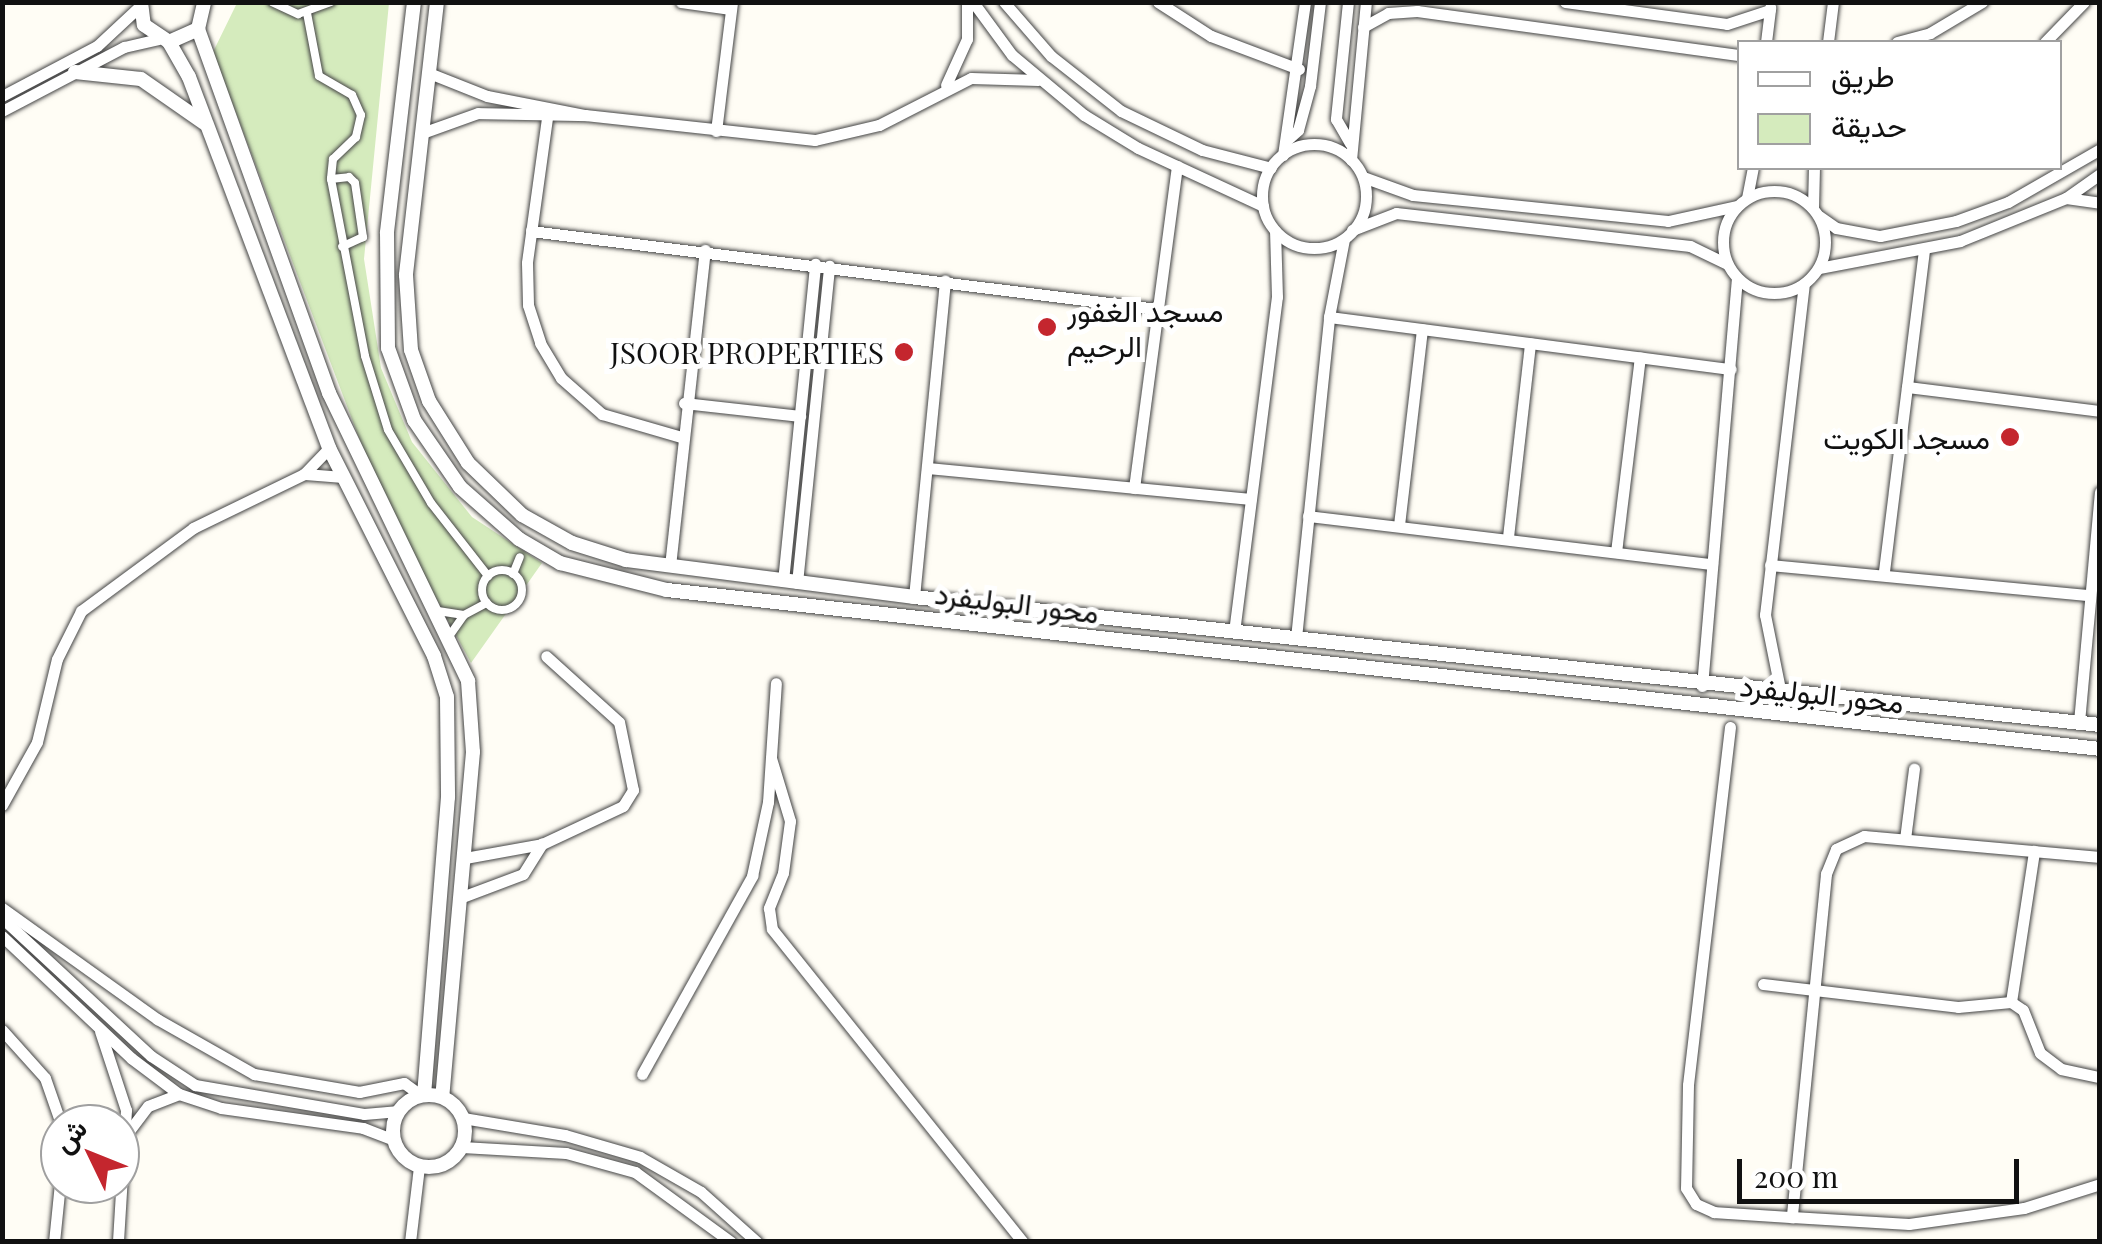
<!DOCTYPE html>
<meta charset="utf-8">
<style>
body{margin:0}
#map{position:relative;width:2102px;height:1244px;overflow:hidden;background:#fffdf5;font-family:"Playfair Display",Vazirmatn,serif}
div>[style]{position:absolute}
[style*='--x']{left:calc(var(--x)*1px);top:calc(var(--y)*1px);width:calc(var(--w)*1px);rotate:calc(var(--a)*1deg)}
.green>*{inset:0;background:#d5ebbd}
.roads{filter:drop-shadow(0 0 2px #444) drop-shadow(0 0 2px #444)}
.pedestrian>*{height:8px;margin:-4px;padding:0 4px;transform-origin:4px;border-radius:4px;background:#fff}
.pedestrian>.ring{margin:-4px;padding:0;box-sizing:content-box;background:none;border:8px solid #fff;border-radius:50%}
.minor>*{height:11px;margin:-5.5px;padding:0 5.5px;transform-origin:5.5px;border-radius:5.5px;background:#fff}
.minor>.ring{margin:-5.5px;padding:0;box-sizing:content-box;background:none;border:11px solid #fff;border-radius:50%}
.tertiary>*{height:14px;margin:-7px;padding:0 7px;transform-origin:7px;border-radius:7px;background:#fff}
.tertiary>.ring{margin:-7px;padding:0;box-sizing:content-box;background:none;border:14px solid #fff;border-radius:50%}
.dots>*{width:28px;height:28px;translate:-50% -50%;box-sizing:border-box;border:5px solid #fff;border-radius:50%}
span{translate:-50% -50%;white-space:nowrap;text-align:center;line-height:1.15;-webkit-text-stroke:10px #fff;paint-order:stroke}
.poi-label{font-size:30px;color:#111}
.left{translate:0 -50%;text-align:left}
.right{translate:-100% -50%;text-align:right}
.street-label{font-size:30px;color:#111}
.frame{position:absolute;inset:0;border:5px solid #111;pointer-events:none}
.legend{position:absolute;left:1737px;top:40px;width:325px;height:130px;box-sizing:border-box;background:#fff;border:2px solid #a0a0a0;margin:0;padding:12px 18px;list-style:none;font-size:30px;color:#111}
.legend li{display:flex;align-items:center;gap:20px;height:50px}
.legend b{width:50px;border:2px solid #a0a0a0}
.north{position:absolute;left:40px;top:1104px;width:100px;height:100px;box-sizing:border-box;background:#fff;border:2px solid #a0a0a0;border-radius:50%;rotate:313deg;font-size:28px;font-weight:700;line-height:40px;text-align:center;color:#111}
.north::after{content:'';display:block;margin:auto;width:35px;height:45px;background:#c4262e;clip-path:polygon(50% 0,100% 100%,50% 72%,0 100%)}
.scale{position:absolute;left:1737px;top:1159px;width:282px;height:45px;box-sizing:border-box;border:5px solid #111;border-top:0;padding-left:12px;font-size:30px;line-height:35px;white-space:nowrap;color:#111;-webkit-text-stroke:8px #fff;paint-order:stroke}
</style>
<div id="map">
<div class="green">
<div style="clip-path:polygon(237px 3px,389px 3px,364px 259px,381px 368px,412px 442px,472px 517px,542px 563px,471px 663px,381px 496px,213px 52px)"></div>
</div>
<div class="roads">
<div class="pedestrian">
<div style="--x:272;--y:2;--w:29;--a:25"></div>
<div style="--x:298;--y:14;--w:35;--a:-20"></div>
<div style="--x:307;--y:13;--w:64;--a:79.2"></div>
<div style="--x:319;--y:76;--w:38;--a:30"></div>
<div style="--x:352;--y:95;--w:22;--a:66"></div>
<div style="--x:361;--y:115;--w:23;--a:103"></div>
<div style="--x:356;--y:137;--w:32;--a:136"></div>
<div style="--x:333;--y:159;--w:20;--a:96"></div>
<div style="--x:331;--y:179;--w:180;--a:79.1"></div>
<div style="--x:365;--y:356;--w:77;--a:72.7"></div>
<div style="--x:388;--y:430;--w:85;--a:59.5"></div>
<div style="--x:431;--y:503;--w:93;--a:52"></div>
<div style="--x:331;--y:179;--w:18;--a:-6"></div>
<div style="--x:349;--y:177;--w:8;--a:45"></div>
<div style="--x:355;--y:183;--w:55;--a:81.6"></div>
<div style="--x:363;--y:237;--w:23;--a:155"></div>
<div class="ring" style="left:482px;top:570px;width:32px;height:32px"></div>
<div style="--x:513;--y:574;--w:18;--a:-68"></div>
<div style="--x:438;--y:611;--w:26;--a:9"></div>
<div style="--x:450;--y:635;--w:24;--a:-55"></div>
<div style="--x:464;--y:615;--w:26;--a:-28"></div>
</div>
<div class="minor">
<div style="--x:681;--y:2;--w:50;--a:8"></div>
<div style="--x:973;--y:2;--w:66;--a:53.7"></div>
<div style="--x:1012;--y:55;--w:94;--a:39.8"></div>
<div style="--x:1084;--y:115;--w:63;--a:31.4"></div>
<div style="--x:1138;--y:148;--w:138;--a:24.9"></div>
<div style="--x:1004;--y:2;--w:72;--a:49"></div>
<div style="--x:1051;--y:56;--w:89;--a:38.2"></div>
<div style="--x:1121;--y:111;--w:90;--a:25.7"></div>
<div style="--x:1202;--y:150;--w:71;--a:14.6"></div>
<div style="--x:1158;--y:2;--w:63;--a:32.7"></div>
<div style="--x:1211;--y:36;--w:94;--a:20.6"></div>
<div style="--x:1348;--y:2;--w:118;--a:95.9"></div>
<div style="--x:1336;--y:119;--w:28;--a:60"></div>
<div style="--x:1565;--y:2;--w:163;--a:7.7"></div>
<div style="--x:1727;--y:24;--w:45;--a:-18"></div>
<div style="--x:1363;--y:27;--w:29;--a:-29"></div>
<div style="--x:1388;--y:13;--w:29;--a:-4"></div>
<div style="--x:1417;--y:11;--w:326;--a:7.8"></div>
<div style="--x:1766;--y:42;--w:35;--a:-83"></div>
<div style="--x:1828;--y:42;--w:40;--a:-82.9"></div>
<div style="--x:1897;--y:42;--w:34;--a:-15"></div>
<div style="--x:1930;--y:33;--w:61;--a:-30.8"></div>
<div style="--x:2045;--y:42;--w:56;--a:-45.7"></div>
<div style="--x:429;--y:73;--w:62;--a:21.6"></div>
<div style="--x:487;--y:96;--w:100;--a:11"></div>
<div style="--x:585;--y:115;--w:231;--a:6.2"></div>
<div style="--x:815;--y:140;--w:66;--a:-13.2"></div>
<div style="--x:879;--y:125;--w:103;--a:-27.1"></div>
<div style="--x:971;--y:78;--w:67;--a:1.7"></div>
<div style="--x:946;--y:85;--w:51;--a:-65.5"></div>
<div style="--x:967;--y:39;--w:37;--a:-90"></div>
<div style="--x:2;--y:96;--w:107;--a:-27.8"></div>
<div style="--x:97;--y:46;--w:59;--a:-42.9"></div>
<div style="--x:2;--y:111;--w:138;--a:-27.7"></div>
<div style="--x:124;--y:47;--w:35;--a:-13"></div>
<div style="--x:547;--y:118;--w:146;--a:97.9"></div>
<div style="--x:527;--y:263;--w:42;--a:88.6"></div>
<div style="--x:528;--y:305;--w:40;--a:72"></div>
<div style="--x:540;--y:343;--w:41;--a:59"></div>
<div style="--x:561;--y:378;--w:55;--a:41.3"></div>
<div style="--x:602;--y:414;--w:82;--a:16.2"></div>
<div style="--x:716;--y:131;--w:130;--a:-82.9"></div>
<div style="--x:422;--y:133;--w:59;--a:-19.7"></div>
<div style="--x:478;--y:113;--w:107;--a:1.1"></div>
<div style="--x:1287;--y:140;--w:15;--a:-42"></div>
<div style="--x:1298;--y:130;--w:46;--a:-74.7"></div>
<div style="--x:1310;--y:86;--w:85;--a:-83.2"></div>
<div class="ring" style="left:1262px;top:144px;width:93px;height:93px"></div>
<div style="--x:1283;--y:155;--w:155;--a:-81.8"></div>
<div style="--x:1351;--y:160;--w:159;--a:-84.6"></div>
<div style="--x:1363;--y:177;--w:53;--a:19.8"></div>
<div style="--x:1413;--y:195;--w:256;--a:5.8"></div>
<div style="--x:1668;--y:221;--w:71;--a:-12.3"></div>
<div class="ring" style="left:1723px;top:191px;width:91px;height:91px"></div>
<div style="--x:1747;--y:198;--w:31;--a:-79"></div>
<div style="--x:2066;--y:198;--w:34;--a:8"></div>
<div style="--x:1813;--y:208;--w:40;--a:-88.6"></div>
<div style="--x:1819;--y:216;--w:21;--a:35"></div>
<div style="--x:1836;--y:228;--w:45;--a:10.3"></div>
<div style="--x:1880;--y:236;--w:77;--a:-11.2"></div>
<div style="--x:1956;--y:221;--w:55;--a:-20.1"></div>
<div style="--x:2008;--y:202;--w:106;--a:-29.9"></div>
<div style="--x:1352;--y:230;--w:47;--a:-21.1"></div>
<div style="--x:1396;--y:213;--w:296;--a:6.4"></div>
<div style="--x:1690;--y:246;--w:41;--a:25.9"></div>
<div style="--x:531;--y:231;--w:631;--a:7.1"></div>
<div style="--x:1819;--y:268;--w:144;--a:-10.8"></div>
<div style="--x:1960;--y:241;--w:114;--a:-22.1"></div>
<div style="--x:2066;--y:198;--w:42;--a:-35.2"></div>
<div style="--x:1329;--y:317;--w:405;--a:7.4"></div>
<div style="--x:1907;--y:387;--w:194;--a:7.1"></div>
<div style="--x:684;--y:403;--w:117;--a:6.4"></div>
<div style="--x:928;--y:468;--w:324;--a:5.5"></div>
<div style="--x:304;--y:474;--w:40;--a:4.3"></div>
<div style="--x:1134;--y:488;--w:325;--a:-82.4"></div>
<div style="--x:1308;--y:516;--w:407;--a:6.8"></div>
<div style="--x:1399;--y:525;--w:197;--a:-83.3"></div>
<div style="--x:1508;--y:537;--w:195;--a:-83.5"></div>
<div style="--x:1616;--y:552;--w:196;--a:-83"></div>
<div style="--x:1770;--y:565;--w:318;--a:5.4"></div>
<div style="--x:670;--y:566;--w:318;--a:-83.7"></div>
<div style="--x:1884;--y:571;--w:321;--a:-82.9"></div>
<div style="--x:783;--y:581;--w:319;--a:-84.2"></div>
<div style="--x:797;--y:583;--w:319;--a:-84.2"></div>
<div style="--x:914;--y:597;--w:318;--a:-84.4"></div>
<div style="--x:1234;--y:632;--w:338;--a:-82.7"></div>
<div style="--x:1277;--y:297;--w:66;--a:-91.7"></div>
<div style="--x:1296;--y:638;--w:323;--a:-84.1"></div>
<div style="--x:1329;--y:317;--w:79;--a:-79.1"></div>
<div style="--x:1702;--y:686;--w:409;--a:-85.1"></div>
<div style="--x:1781;--y:694;--w:81;--a:-101.4"></div>
<div style="--x:1765;--y:615;--w:333;--a:-83.3"></div>
<div style="--x:2079;--y:722;--w:231;--a:-84.8"></div>
<div style="--x:1730;--y:727;--w:360;--a:96.7"></div>
<div style="--x:1688;--y:1085;--w:103;--a:91.1"></div>
<div style="--x:1686;--y:1188;--w:19;--a:58"></div>
<div style="--x:1696;--y:1204;--w:20;--a:24"></div>
<div style="--x:1714;--y:1212;--w:78;--a:3.7"></div>
<div style="--x:771;--y:758;--w:66;--a:73.2"></div>
<div style="--x:790;--y:821;--w:52;--a:97.7"></div>
<div style="--x:783;--y:873;--w:38;--a:112"></div>
<div style="--x:769;--y:908;--w:21;--a:82"></div>
<div style="--x:772;--y:929;--w:401;--a:51.3"></div>
<div style="--x:2;--y:805;--w:72;--a:-60.9"></div>
<div style="--x:37;--y:742;--w:85;--a:-76.5"></div>
<div style="--x:57;--y:659;--w:54;--a:-63.4"></div>
<div style="--x:81;--y:611;--w:139;--a:-36.5"></div>
<div style="--x:193;--y:528;--w:123;--a:-25.9"></div>
<div style="--x:304;--y:474;--w:36;--a:-46"></div>
<div style="--x:1905;--y:839;--w:71;--a:-82.7"></div>
<div style="--x:2100;--y:857;--w:237;--a:-174.9"></div>
<div style="--x:1864;--y:836;--w:31;--a:155"></div>
<div style="--x:1836;--y:849;--w:27;--a:112"></div>
<div style="--x:1826;--y:874;--w:345;--a:95.7"></div>
<div style="--x:1792;--y:1217;--w:117;--a:3.4"></div>
<div style="--x:1909;--y:1224;--w:116;--a:-7.9"></div>
<div style="--x:2024;--y:1208;--w:80;--a:-17.5"></div>
<div style="--x:465;--y:858;--w:78;--a:-10.3"></div>
<div style="--x:542;--y:844;--w:89;--a:-25.1"></div>
<div style="--x:623;--y:806;--w:19;--a:-58"></div>
<div style="--x:633;--y:790;--w:69;--a:-101.6"></div>
<div style="--x:619;--y:722;--w:98;--a:-137.9"></div>
<div style="--x:462;--y:897;--w:65;--a:-20.7"></div>
<div style="--x:523;--y:874;--w:36;--a:-58"></div>
<div style="--x:2;--y:908;--w:191;--a:35.6"></div>
<div style="--x:157;--y:1019;--w:112;--a:29.6"></div>
<div style="--x:254;--y:1074;--w:107;--a:9.7"></div>
<div style="--x:359;--y:1092;--w:46;--a:-11.3"></div>
<div style="--x:404;--y:1083;--w:22;--a:36"></div>
<div style="--x:2;--y:918;--w:203;--a:42.8"></div>
<div style="--x:151;--y:1056;--w:53;--a:33.4"></div>
<div style="--x:195;--y:1085;--w:171;--a:9.7"></div>
<div style="--x:364;--y:1114;--w:35;--a:-5"></div>
<div style="--x:2;--y:936;--w:178;--a:43.4"></div>
<div style="--x:131;--y:1058;--w:60;--a:36.9"></div>
<div style="--x:179;--y:1094;--w:44;--a:18.4"></div>
<div style="--x:221;--y:1108;--w:143;--a:8"></div>
<div style="--x:363;--y:1128;--w:33;--a:21"></div>
<div style="--x:1763;--y:984;--w:196;--a:6.7"></div>
<div style="--x:1958;--y:1007;--w:53;--a:-5.4"></div>
<div style="--x:2011;--y:1002;--w:14;--a:34"></div>
<div style="--x:2023;--y:1010;--w:46;--a:68.4"></div>
<div style="--x:2040;--y:1053;--w:26;--a:37"></div>
<div style="--x:2061;--y:1069;--w:40;--a:12"></div>
<div style="--x:2011;--y:1002;--w:153;--a:-81.3"></div>
<div style="--x:2;--y:1030;--w:64;--a:48.1"></div>
<div style="--x:45;--y:1078;--w:49;--a:70.8"></div>
<div style="--x:100;--y:1031;--w:83;--a:71.8"></div>
<div style="--x:126;--y:1110;--w:132;--a:93.5"></div>
<div style="--x:642;--y:1074;--w:227;--a:-60.9"></div>
<div style="--x:752;--y:876;--w:76;--a:-77.8"></div>
<div style="--x:768;--y:802;--w:119;--a:-86.2"></div>
<div style="--x:463;--y:1118;--w:103;--a:9.5"></div>
<div style="--x:565;--y:1135;--w:78;--a:16.3"></div>
<div style="--x:640;--y:1157;--w:70;--a:29.8"></div>
<div style="--x:701;--y:1192;--w:75;--a:41.8"></div>
<div style="--x:129;--y:1131;--w:31;--a:-53"></div>
<div style="--x:148;--y:1106;--w:33;--a:-21"></div>
<div style="--x:462;--y:1147;--w:104;--a:3.3"></div>
<div style="--x:566;--y:1153;--w:72;--a:15.4"></div>
<div style="--x:635;--y:1172;--w:119;--a:36.1"></div>
<div style="--x:54;--y:1242;--w:59;--a:-84.2"></div>
<div style="--x:410;--y:1242;--w:77;--a:-83.2"></div>
</div>
<div class="tertiary">
<div style="--x:141;--y:2;--w:23;--a:83"></div>
<div style="--x:144;--y:25;--w:30;--a:34"></div>
<div style="--x:169;--y:42;--w:32;--a:-24"></div>
<div style="--x:198;--y:29;--w:28;--a:-77"></div>
<div style="--x:414;--y:2;--w:233;--a:96.7"></div>
<div style="--x:387;--y:233;--w:115;--a:89.5"></div>
<div style="--x:388;--y:348;--w:77;--a:70.1"></div>
<div style="--x:414;--y:420;--w:81;--a:55.5"></div>
<div style="--x:460;--y:487;--w:79;--a:41.4"></div>
<div style="--x:519;--y:539;--w:48;--a:30.3"></div>
<div style="--x:560;--y:563;--w:110;--a:14.2"></div>
<div style="--x:667;--y:590;--w:1442;--a:6.33"></div>
<div style="--x:437;--y:2;--w:275;--a:96.5"></div>
<div style="--x:406;--y:275;--w:75;--a:86.2"></div>
<div style="--x:411;--y:350;--w:54;--a:70.6"></div>
<div style="--x:429;--y:401;--w:73;--a:57.8"></div>
<div style="--x:468;--y:463;--w:75;--a:43.9"></div>
<div style="--x:522;--y:515;--w:57;--a:29.2"></div>
<div style="--x:572;--y:543;--w:57;--a:17.5"></div>
<div style="--x:626;--y:560;--w:290;--a:7.3"></div>
<div style="--x:914;--y:597;--w:1193;--a:6.16"></div>
<div style="--x:198;--y:29;--w:387;--a:70.2"></div>
<div style="--x:329;--y:393;--w:320;--a:64.2"></div>
<div style="--x:468;--y:681;--w:71;--a:86"></div>
<div style="--x:473;--y:752;--w:346;--a:95.1"></div>
<div style="--x:169;--y:42;--w:40;--a:60.3"></div>
<div style="--x:189;--y:77;--w:397;--a:69.3"></div>
<div style="--x:329;--y:448;--w:233;--a:63.2"></div>
<div style="--x:434;--y:656;--w:43;--a:72.4"></div>
<div style="--x:447;--y:697;--w:100;--a:89.4"></div>
<div style="--x:448;--y:797;--w:299;--a:94.6"></div>
<div style="--x:75;--y:72;--w:66;--a:6.1"></div>
<div style="--x:141;--y:79;--w:77;--a:34.9"></div>
<div class="ring" style="left:393px;top:1095px;width:58px;height:58px"></div>
</div>
</div>
<div class="dots">
<div style="left:1047px;top:327px;background:#c4262e"></div>
<div style="left:904px;top:352px;background:#c4262e"></div>
<div style="left:2010px;top:437px;background:#c4262e"></div>
</div>
<div class="poi-label">
<span class="left" style="left:1067px;top:327px">مسجد الغفور<br>الرحيم</span>
<span class="right" style="left:884px;top:352px">JSOOR PROPERTIES</span>
<span class="right" style="left:1990px;top:437px">مسجد الكويت</span>
</div>
<div class="street-label">
<span style="left:1017px;top:602px;rotate:7deg">محور البوليفرد</span>
<span style="left:1822px;top:693px;rotate:6deg">محور البوليفرد</span>
</div>
<div class="frame"></div>
<ul class="legend">
<li><b style="height:12px;background:#fff"></b>طريق</li>
<li><b style="height:28px;background:#d5ebbd"></b>حديقة</li>
</ul>
<div class="north">ش</div>
<div class="scale">200 m</div>
</div>
